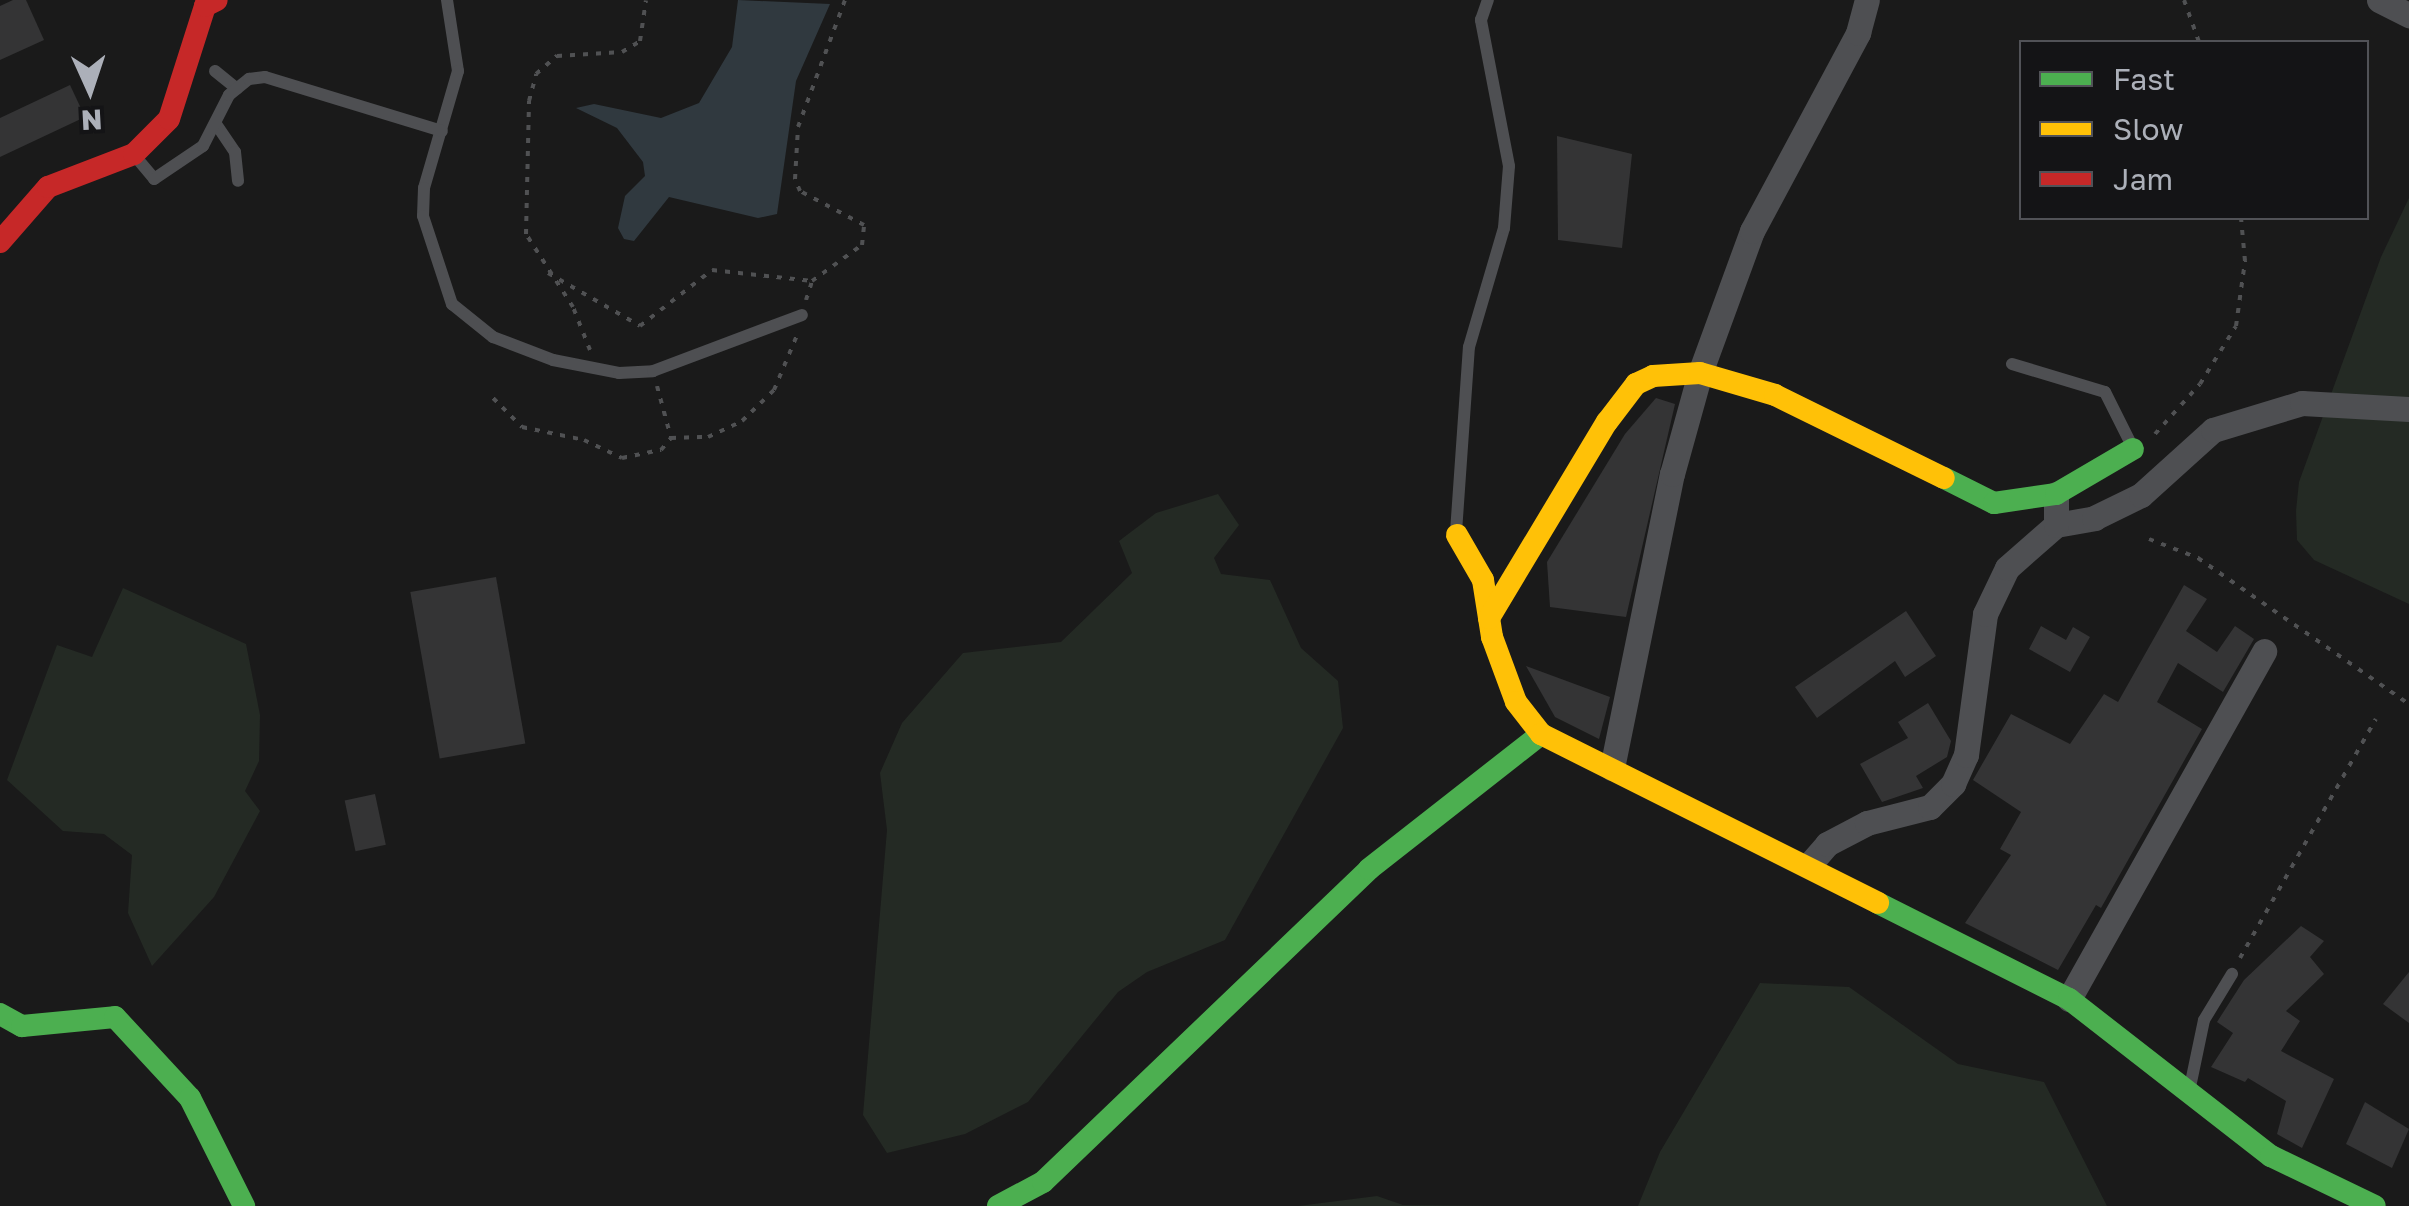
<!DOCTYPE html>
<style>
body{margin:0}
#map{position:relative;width:2409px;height:1206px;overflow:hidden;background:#1a1a1a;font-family:"Golos Text",sans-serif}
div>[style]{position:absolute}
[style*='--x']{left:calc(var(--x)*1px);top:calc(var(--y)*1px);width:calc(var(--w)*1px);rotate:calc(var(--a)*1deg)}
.green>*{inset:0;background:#242a24}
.water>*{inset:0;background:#30393f}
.building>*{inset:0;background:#343435;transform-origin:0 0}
.path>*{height:4px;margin-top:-2px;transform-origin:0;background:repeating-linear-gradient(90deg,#505153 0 5px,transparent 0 13px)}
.lane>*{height:12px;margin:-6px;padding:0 6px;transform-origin:6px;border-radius:6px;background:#4e4f52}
.street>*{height:25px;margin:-12.5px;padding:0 12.5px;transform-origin:12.5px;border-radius:12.5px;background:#4e4f52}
.fast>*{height:22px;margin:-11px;padding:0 11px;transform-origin:11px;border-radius:11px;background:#4caf50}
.slow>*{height:22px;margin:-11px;padding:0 11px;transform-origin:11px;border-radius:11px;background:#ffc107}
.jam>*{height:22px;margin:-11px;padding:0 11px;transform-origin:11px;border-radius:11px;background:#c62828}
span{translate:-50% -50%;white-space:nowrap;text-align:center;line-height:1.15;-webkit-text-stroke:8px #141416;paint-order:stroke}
.legend{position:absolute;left:2019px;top:40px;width:350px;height:180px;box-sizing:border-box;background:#141416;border:2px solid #515257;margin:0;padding:12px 18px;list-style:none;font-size:30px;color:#acb0b9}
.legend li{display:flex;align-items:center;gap:20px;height:50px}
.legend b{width:50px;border:2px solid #515257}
.north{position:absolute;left:40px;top:40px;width:100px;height:100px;-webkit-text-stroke:8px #141416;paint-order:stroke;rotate:177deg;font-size:28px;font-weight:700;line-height:40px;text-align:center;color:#acb0b9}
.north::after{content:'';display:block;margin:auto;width:35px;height:45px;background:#acb0b9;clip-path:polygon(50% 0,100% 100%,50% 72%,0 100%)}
</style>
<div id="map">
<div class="green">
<div style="clip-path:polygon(2409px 198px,2409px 604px,2314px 560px,2297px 540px,2296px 511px,2299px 482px,2381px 257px)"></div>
<div style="clip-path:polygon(1218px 494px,1239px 525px,1214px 558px,1221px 574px,1270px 580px,1301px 648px,1338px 681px,1343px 728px,1225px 940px,1147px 972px,1118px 992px,1028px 1102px,965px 1134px,887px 1153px,863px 1115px,887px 830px,880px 773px,902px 723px,963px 653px,1061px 642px,1132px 573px,1119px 541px,1156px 513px)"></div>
<div style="clip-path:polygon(123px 588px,246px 644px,260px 715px,259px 761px,245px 791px,260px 811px,214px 897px,152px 966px,128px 913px,132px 855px,104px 834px,63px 831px,7px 780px,57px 645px,92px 657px)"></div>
<div style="clip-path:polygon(1760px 983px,1849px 987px,1958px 1064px,2044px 1082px,2107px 1206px,1638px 1206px,1660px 1152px)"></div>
<div style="clip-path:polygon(1377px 1196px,1403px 1205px,1499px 1206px,1298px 1206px)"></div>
</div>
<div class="water">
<div style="clip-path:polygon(738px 0,830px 4px,796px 81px,777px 214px,758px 218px,669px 197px,634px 241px,624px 239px,618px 228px,625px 196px,645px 176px,643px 162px,617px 128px,576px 108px,594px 104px,661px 118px,699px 103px,732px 47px)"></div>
</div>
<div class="building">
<div style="clip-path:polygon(13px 0,26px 0,44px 40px,0 60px,0 6px)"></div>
<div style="clip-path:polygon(70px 85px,85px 117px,0 157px,0 118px)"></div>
<div style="clip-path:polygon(1557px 136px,1632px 154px,1622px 248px,1558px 240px)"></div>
<div style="clip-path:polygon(1656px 398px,1675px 404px,1626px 617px,1550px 607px,1547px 562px,1625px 434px)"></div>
<div style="left:496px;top:577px;width:169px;height:87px;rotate:80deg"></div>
<div style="clip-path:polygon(2184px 585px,2207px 599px,2186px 631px,2217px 652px,2235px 626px,2254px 639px,2223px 692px,2178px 663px,2157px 702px,2202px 729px,2101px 908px,2096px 905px,2058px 970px,1965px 923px,2011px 855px,2000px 849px,2021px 812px,1973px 780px,2011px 714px,2070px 744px,2104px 694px,2118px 702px)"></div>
<div style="clip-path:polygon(1906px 611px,1936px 656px,1905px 677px,1895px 661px,1817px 718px,1795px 687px)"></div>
<div style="clip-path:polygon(2041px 626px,2066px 640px,2073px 627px,2090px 637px,2070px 672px,2029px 649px)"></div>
<div style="clip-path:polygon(1526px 666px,1610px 697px,1599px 739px,1555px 717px)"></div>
<div style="clip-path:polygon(1928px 703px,1951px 741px,1947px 757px,1916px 776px,1923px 788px,1882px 802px,1860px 764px,1908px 738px,1898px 722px)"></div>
<div style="left:375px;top:794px;width:52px;height:31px;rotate:78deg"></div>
<div style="clip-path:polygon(2301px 926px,2324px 941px,2310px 957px,2324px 974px,2286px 1011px,2300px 1021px,2281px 1051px,2334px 1079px,2302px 1148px,2277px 1134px,2286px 1101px,2248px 1078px,2245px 1082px,2211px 1067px,2233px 1033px,2217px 1022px,2244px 980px)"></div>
<div style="clip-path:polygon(2409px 972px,2409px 1023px,2383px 1004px)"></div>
<div style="clip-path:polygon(2365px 1102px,2409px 1129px,2392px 1168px,2346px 1144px)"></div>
</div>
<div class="path">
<div style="--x:2184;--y:0;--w:45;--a:70.3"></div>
<div style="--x:548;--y:273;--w:106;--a:29.9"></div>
<div style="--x:640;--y:326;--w:91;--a:-37.9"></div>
<div style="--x:712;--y:270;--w:101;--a:6.3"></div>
<div style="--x:812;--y:281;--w:62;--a:-35.8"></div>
<div style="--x:862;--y:245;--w:20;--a:-84"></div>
<div style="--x:864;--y:225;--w:72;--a:-152"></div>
<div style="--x:800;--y:191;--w:13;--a:-113"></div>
<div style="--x:795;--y:179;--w:52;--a:-86.7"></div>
<div style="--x:798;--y:127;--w:135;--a:-69.7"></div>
<div style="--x:806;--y:300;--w:20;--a:-72"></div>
<div style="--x:590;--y:350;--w:46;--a:-111.6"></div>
<div style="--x:573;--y:307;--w:87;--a:-122.8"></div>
<div style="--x:526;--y:234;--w:133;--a:-88.7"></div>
<div style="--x:529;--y:101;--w:28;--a:-75"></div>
<div style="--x:536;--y:74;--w:28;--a:-41"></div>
<div style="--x:557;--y:56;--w:65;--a:-3.5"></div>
<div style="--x:622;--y:52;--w:21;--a:-31"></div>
<div style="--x:640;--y:41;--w:41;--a:-81.7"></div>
<div style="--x:657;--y:386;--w:54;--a:74.9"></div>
<div style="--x:671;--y:438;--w:37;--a:-2"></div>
<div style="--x:708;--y:437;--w:38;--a:-25"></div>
<div style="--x:742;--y:421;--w:45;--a:-44.1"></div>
<div style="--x:774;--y:390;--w:62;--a:-67.2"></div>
<div style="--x:493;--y:398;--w:41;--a:45"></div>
<div style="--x:522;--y:427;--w:63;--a:11.8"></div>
<div style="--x:584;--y:440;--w:42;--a:25.3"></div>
<div style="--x:622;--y:458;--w:40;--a:-12"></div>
<div style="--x:661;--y:450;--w:16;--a:-50"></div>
<div style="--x:2155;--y:434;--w:67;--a:-48"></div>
<div style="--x:2200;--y:384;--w:68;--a:-58.2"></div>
<div style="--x:2236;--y:326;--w:66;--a:-82.1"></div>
<div style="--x:2245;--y:261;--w:43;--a:-95.3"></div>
<div style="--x:2149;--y:539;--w:53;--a:21.2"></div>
<div style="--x:2198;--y:558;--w:257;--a:34.7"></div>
<div style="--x:2240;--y:958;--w:275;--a:-60.4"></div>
</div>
<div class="lane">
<div style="--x:447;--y:0;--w:72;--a:81.2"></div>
<div style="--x:458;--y:71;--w:122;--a:106.2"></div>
<div style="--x:424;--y:188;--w:28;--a:92"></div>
<div style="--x:423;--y:216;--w:93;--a:71.8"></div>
<div style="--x:452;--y:304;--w:53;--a:38.8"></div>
<div style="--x:493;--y:337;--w:64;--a:21"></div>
<div style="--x:553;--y:360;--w:67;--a:11.1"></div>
<div style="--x:619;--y:373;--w:34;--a:-3"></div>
<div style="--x:653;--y:371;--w:159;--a:-20.6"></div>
<div style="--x:215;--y:71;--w:28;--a:39"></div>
<div style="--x:216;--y:124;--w:34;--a:56"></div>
<div style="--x:235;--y:152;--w:29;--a:84"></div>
<div style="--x:135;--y:156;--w:30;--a:50"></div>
<div style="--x:154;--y:179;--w:59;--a:-34"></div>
<div style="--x:203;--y:146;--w:57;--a:-63"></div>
<div style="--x:229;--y:95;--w:26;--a:-39"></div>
<div style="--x:249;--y:79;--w:16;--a:-7"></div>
<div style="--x:265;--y:77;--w:185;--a:17"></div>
<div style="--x:2012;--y:364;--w:97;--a:16.8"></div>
<div style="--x:2105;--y:392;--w:60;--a:63.4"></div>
<div style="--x:1456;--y:532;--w:185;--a:-86"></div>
<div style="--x:1469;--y:347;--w:124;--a:-73.6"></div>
<div style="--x:1504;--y:228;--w:62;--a:-85.4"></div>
<div style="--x:1509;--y:166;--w:149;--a:-100.9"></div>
<div style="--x:1481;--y:20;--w:21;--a:-71"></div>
<div style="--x:2190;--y:1087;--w:68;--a:-78.2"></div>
<div style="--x:2204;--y:1020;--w:54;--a:-58.7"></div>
</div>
<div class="street">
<div style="--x:2379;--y:0;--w:34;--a:27"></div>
<div style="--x:2056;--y:525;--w:39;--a:-10"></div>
<div style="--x:2094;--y:518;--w:52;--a:-26.1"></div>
<div style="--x:2141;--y:495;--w:97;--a:-42.1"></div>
<div style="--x:2213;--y:430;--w:93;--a:-16.9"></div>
<div style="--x:2302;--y:403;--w:107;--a:3.2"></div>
<div style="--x:1612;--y:768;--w:300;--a:-78.5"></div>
<div style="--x:1672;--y:474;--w:105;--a:-74.5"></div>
<div style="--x:1700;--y:373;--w:151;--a:-69.9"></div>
<div style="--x:1752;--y:231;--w:225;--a:-61.8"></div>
<div style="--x:1858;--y:33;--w:34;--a:-75"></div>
<div style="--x:1809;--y:865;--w:28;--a:-49"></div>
<div style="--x:1827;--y:844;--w:45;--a:-27.7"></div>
<div style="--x:1867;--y:823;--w:65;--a:-14.3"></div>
<div style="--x:1930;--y:807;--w:33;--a:-45"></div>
<div style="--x:1953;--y:784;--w:32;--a:-66"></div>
<div style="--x:1966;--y:755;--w:142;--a:-82.3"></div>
<div style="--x:1985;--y:614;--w:51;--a:-64.4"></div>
<div style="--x:2007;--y:568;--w:65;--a:-41.3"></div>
<div style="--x:2056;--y:525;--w:31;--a:-90"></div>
<div style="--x:2069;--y:999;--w:399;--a:-60.7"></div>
</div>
<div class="fast">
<div style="--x:1944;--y:478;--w:56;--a:26.6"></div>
<div style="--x:1994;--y:503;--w:63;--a:-8.3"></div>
<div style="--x:2056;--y:494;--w:89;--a:-30.3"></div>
<div style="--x:1878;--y:903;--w:214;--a:26.7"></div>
<div style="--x:2069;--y:999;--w:256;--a:37.9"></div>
<div style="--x:2271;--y:1156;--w:115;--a:25.7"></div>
<div style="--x:0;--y:1014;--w:25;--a:29"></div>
<div style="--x:22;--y:1026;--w:93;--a:-5.5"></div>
<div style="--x:115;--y:1017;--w:110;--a:47.2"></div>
<div style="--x:190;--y:1098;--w:121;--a:63.4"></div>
<div style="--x:998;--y:1206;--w:51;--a:-28.1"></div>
<div style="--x:1043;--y:1182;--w:452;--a:-43.8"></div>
<div style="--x:1369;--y:869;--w:219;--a:-38.1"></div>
</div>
<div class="slow">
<div style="--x:1457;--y:535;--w:52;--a:60"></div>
<div style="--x:1483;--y:580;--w:58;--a:81"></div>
<div style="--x:1492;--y:637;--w:69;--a:69.7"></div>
<div style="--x:1516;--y:702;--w:41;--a:52"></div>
<div style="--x:1541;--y:734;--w:377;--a:26.6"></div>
<div style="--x:1489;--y:618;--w:229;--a:-59"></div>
<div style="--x:1607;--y:422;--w:48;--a:-52.7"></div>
<div style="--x:1636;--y:384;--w:19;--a:-25"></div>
<div style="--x:1653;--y:376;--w:47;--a:-3.7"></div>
<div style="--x:1700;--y:373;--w:78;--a:16.3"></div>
<div style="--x:1775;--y:395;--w:188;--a:26.2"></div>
</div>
<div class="jam">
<div style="--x:0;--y:242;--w:73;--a:-48.9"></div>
<div style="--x:48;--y:187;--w:92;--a:-21"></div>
<div style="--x:134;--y:154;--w:49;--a:-45"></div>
<div style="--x:169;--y:119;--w:119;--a:-72.3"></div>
<div style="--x:205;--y:6;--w:13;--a:-27"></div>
</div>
<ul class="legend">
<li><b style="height:12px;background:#4caf50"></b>Fast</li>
<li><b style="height:12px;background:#ffc107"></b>Slow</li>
<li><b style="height:12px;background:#c62828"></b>Jam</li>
</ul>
<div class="north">N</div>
</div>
